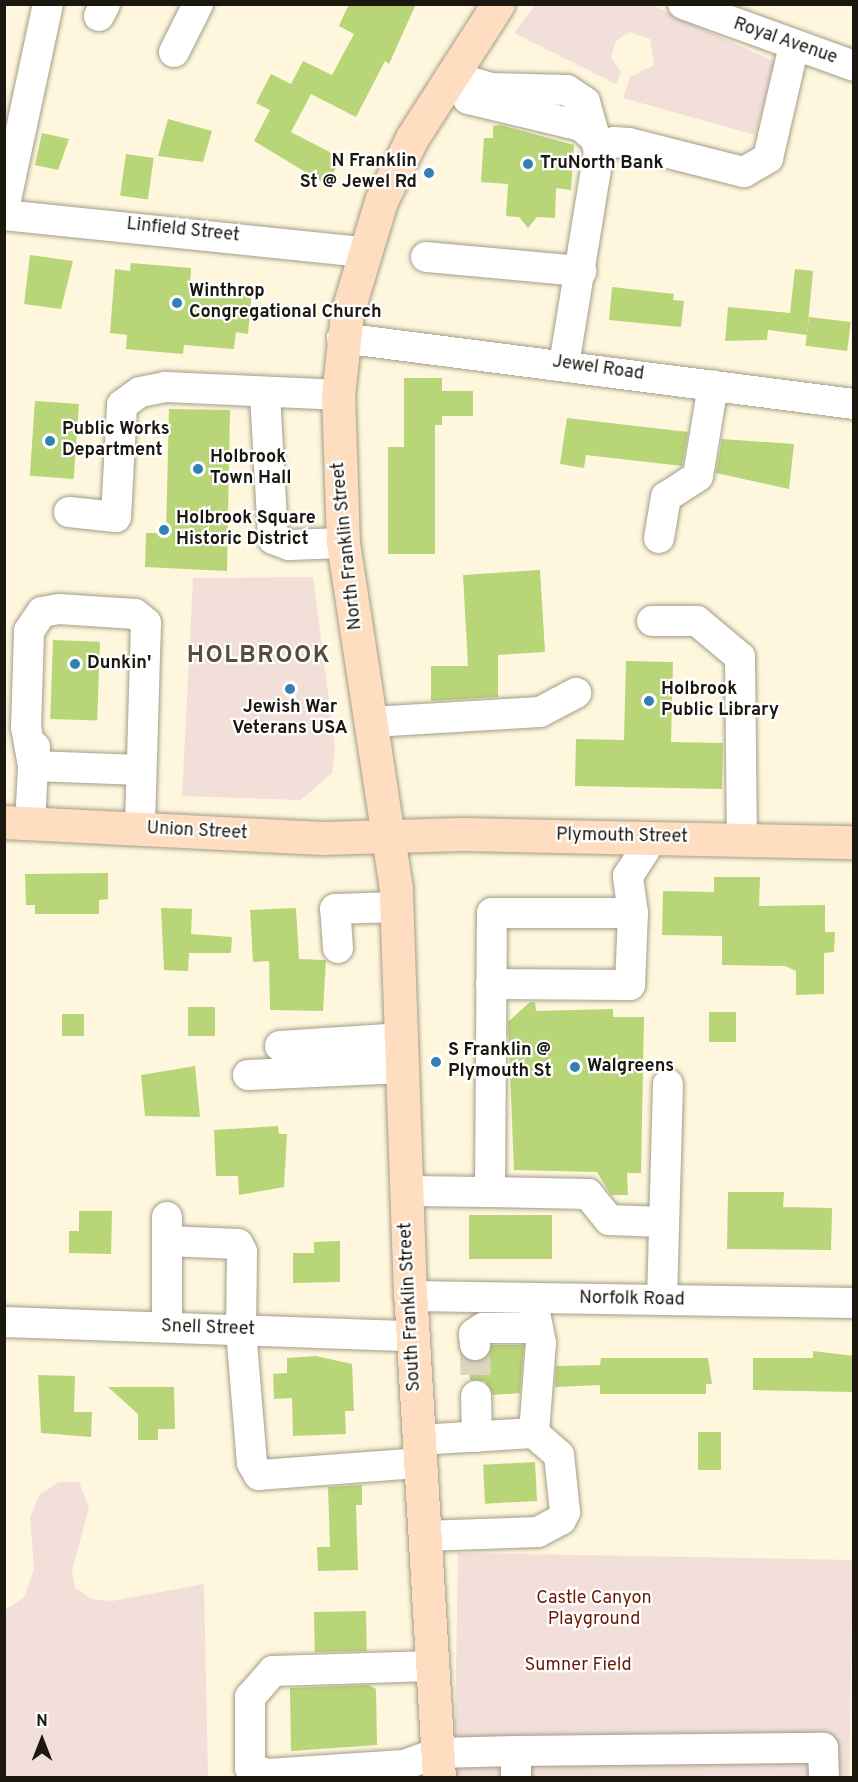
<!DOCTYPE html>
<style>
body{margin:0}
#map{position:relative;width:858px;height:1782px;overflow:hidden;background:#fef7de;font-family:Overpass,sans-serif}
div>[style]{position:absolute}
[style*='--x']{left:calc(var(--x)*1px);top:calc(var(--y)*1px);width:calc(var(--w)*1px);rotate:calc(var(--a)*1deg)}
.green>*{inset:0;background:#f2dfda;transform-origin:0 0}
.building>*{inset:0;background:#b8d578;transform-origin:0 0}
.minor-tunnel>*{height:30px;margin-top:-15px;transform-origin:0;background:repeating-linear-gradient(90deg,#dcd6bf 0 30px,transparent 0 45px)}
.roads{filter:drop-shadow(0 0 2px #a39d86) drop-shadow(0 0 2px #a39d86)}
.minor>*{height:30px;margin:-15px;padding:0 15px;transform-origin:15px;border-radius:15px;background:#fff}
.major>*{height:33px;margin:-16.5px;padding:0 16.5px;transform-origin:16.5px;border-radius:16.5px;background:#feddc0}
.dots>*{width:16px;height:16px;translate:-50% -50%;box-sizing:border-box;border:3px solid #fff;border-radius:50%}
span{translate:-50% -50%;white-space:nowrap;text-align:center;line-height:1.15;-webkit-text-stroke:4.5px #fff;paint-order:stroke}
.street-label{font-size:18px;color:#1b1810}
.poi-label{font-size:18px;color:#1b1810;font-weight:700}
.right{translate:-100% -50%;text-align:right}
.left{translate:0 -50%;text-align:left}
.park-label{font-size:18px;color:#6d1802}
.district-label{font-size:24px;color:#544e3a;font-weight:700;letter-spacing:1.5px}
.frame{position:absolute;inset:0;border:6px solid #1b1810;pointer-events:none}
.north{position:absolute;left:12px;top:1710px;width:60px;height:60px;-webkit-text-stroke:4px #fff;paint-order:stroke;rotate:0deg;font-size:16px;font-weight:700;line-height:24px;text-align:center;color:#1b1810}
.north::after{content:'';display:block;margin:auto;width:21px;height:27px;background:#1b1810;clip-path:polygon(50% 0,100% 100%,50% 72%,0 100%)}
</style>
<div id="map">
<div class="green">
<div style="clip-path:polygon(535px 5px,652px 5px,775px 62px,755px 135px,623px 98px,630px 77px,654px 65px,650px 39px,630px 32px,616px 41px,611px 57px,621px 72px,616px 84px,514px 33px)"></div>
<div style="clip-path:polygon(313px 577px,335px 746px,332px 773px,301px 800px,182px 796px,193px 578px)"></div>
<div style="clip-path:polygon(59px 1482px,79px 1482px,89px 1507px,72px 1571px,75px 1588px,92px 1599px,112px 1601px,204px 1584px,208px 1777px,5px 1777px,5px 1610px,24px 1597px,34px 1569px,30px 1517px,39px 1495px)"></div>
<div style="left:458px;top:1553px;width:395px;height:225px;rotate:1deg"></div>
</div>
<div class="building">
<div style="clip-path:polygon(349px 4px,416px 4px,389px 64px,385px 61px,356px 117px,311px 94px,291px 132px,341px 158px,327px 185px,254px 141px,270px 110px,256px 103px,271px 74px,291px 84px,303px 61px,332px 75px,354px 34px,339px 26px)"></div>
<div style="clip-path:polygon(168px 119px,212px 131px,203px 162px,158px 156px)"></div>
<div style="clip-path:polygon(501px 125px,574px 145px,571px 190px,556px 188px,555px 218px,537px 217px,528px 228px,519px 217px,506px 216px,508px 184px,481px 182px,484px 138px,493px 138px,493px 126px)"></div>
<div style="clip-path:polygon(42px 133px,69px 139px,58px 170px,35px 165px)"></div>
<div style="left:126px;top:154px;width:28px;height:42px;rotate:8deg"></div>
<div style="clip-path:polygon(30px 255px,73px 261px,61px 309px,24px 304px)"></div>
<div style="clip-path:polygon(131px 263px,191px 268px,190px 284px,252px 290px,248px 334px,236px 332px,234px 349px,184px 345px,183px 354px,126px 349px,127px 335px,110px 333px,115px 269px,130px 271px)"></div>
<div style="clip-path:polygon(795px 269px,813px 271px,807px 335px,768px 330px,767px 340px,725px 341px,728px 307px,790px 313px)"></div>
<div style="clip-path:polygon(612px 287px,674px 294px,673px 300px,684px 301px,681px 327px,609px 320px)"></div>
<div style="left:809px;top:317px;width:42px;height:29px;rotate:7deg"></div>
<div style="clip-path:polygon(404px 378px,442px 378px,442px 391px,473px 391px,473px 416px,442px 416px,442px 425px,435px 425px,435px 554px,388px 554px,388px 447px,404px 447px)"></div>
<div style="left:35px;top:401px;width:44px;height:75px;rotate:4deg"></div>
<div style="clip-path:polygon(169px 409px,230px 410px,227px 571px,145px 567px,146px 533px,166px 533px)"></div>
<div style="clip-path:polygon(567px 418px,688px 432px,682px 466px,586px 455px,584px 468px,560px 464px)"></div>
<div style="clip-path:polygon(722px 439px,794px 444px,789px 489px,716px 473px)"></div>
<div style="clip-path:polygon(540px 570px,545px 652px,498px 655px,498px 697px,431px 701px,431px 666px,468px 666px,463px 575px)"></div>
<div style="left:53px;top:640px;width:47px;height:79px;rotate:2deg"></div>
<div style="clip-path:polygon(626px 661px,673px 662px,671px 742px,723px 743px,722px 789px,575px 786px,576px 739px,624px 740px)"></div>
<div style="clip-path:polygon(108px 873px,108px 899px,99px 900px,99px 914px,35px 914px,35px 905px,26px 905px,25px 874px)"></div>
<div style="clip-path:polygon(714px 877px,760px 877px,759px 906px,825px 905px,825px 932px,835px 932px,834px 952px,824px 953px,824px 994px,796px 995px,796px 971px,785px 966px,722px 965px,722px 936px,662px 935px,663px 891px,714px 892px)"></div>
<div style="clip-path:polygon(161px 908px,192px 909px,191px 934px,232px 937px,231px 953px,189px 953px,188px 971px,164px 970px)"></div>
<div style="clip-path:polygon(296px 908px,299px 959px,326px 960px,323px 1011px,270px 1010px,269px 961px,253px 962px,250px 910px)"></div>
<div style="clip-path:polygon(530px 1002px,535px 1002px,536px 1011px,613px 1009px,613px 1017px,644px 1017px,641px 1173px,627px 1173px,628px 1195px,611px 1195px,597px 1172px,514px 1170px,508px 1022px)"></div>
<div style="left:188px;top:1007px;width:27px;height:29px"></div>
<div style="left:709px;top:1012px;width:27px;height:30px"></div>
<div style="left:62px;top:1014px;width:22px;height:22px"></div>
<div style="clip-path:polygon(195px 1066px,200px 1117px,145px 1116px,141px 1075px)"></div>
<div style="clip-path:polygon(278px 1126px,279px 1134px,287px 1134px,284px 1187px,239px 1195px,238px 1176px,216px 1176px,214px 1130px)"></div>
<div style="clip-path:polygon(728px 1192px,784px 1192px,783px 1207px,832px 1208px,831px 1250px,727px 1249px)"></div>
<div style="clip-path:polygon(79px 1211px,112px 1211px,111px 1254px,69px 1253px,69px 1231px,79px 1231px)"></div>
<div style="left:469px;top:1215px;width:83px;height:44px"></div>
<div style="clip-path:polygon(340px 1241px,340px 1282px,293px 1283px,293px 1253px,314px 1253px,314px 1242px)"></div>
<div style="clip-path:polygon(492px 1345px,524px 1345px,520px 1393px,493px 1395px,485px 1381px,470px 1380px,469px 1361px,484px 1359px)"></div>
<div style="clip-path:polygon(813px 1351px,854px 1356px,854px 1392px,753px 1390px,753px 1358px,813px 1358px)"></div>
<div style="clip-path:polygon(316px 1356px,352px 1364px,354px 1411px,345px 1411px,346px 1434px,293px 1436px,292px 1398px,274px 1399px,273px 1374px,287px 1373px,287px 1358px)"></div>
<div style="clip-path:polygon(601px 1358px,708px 1358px,712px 1384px,706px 1384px,706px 1394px,600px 1394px,600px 1385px,555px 1387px,556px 1366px,600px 1365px)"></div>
<div style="clip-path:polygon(38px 1375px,75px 1376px,74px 1412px,92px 1412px,91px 1437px,41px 1433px)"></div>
<div style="clip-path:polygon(108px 1387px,174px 1387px,175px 1429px,158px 1429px,158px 1440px,138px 1440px,138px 1414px)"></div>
<div style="left:698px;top:1432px;width:23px;height:38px"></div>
<div style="left:535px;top:1462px;width:39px;height:52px;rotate:87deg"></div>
<div style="clip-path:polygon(362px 1485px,362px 1505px,356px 1505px,358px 1570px,318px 1571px,317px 1547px,330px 1547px,328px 1487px)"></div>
<div style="left:366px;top:1611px;width:40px;height:52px;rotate:89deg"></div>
<div style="clip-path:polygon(368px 1685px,376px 1689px,377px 1745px,291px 1751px,290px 1688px)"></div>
</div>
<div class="minor-tunnel">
<div style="--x:475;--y:1345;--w:51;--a:88.9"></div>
</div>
<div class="roads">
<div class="minor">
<div style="--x:683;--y:4;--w:182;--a:19.9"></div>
<div style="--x:99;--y:16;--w:13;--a:-63"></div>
<div style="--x:174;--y:52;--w:54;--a:-63.4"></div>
<div style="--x:451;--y:76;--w:42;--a:16.7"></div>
<div style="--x:491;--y:88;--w:76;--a:1.5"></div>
<div style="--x:567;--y:90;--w:22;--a:34"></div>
<div style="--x:585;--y:102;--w:51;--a:74.1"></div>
<div style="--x:599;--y:151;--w:216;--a:99.3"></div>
<div style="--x:468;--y:99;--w:116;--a:13.4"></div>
<div style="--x:581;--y:126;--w:18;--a:41"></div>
<div style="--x:599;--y:151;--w:17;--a:-31"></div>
<div style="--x:614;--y:142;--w:15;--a:4"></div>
<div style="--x:629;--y:143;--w:119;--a:14.2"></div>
<div style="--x:744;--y:172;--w:28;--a:-30"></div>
<div style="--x:768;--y:158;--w:116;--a:-77"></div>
<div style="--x:4;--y:209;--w:210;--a:-77.9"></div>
<div style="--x:4;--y:215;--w:360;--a:5.9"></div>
<div style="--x:426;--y:257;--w:156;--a:5.2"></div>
<div style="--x:342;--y:338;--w:516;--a:7.35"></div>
<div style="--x:265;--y:394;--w:145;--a:86.8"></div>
<div style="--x:273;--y:539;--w:17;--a:21"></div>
<div style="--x:289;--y:545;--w:54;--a:-2.1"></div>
<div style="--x:69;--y:512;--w:47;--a:6.1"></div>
<div style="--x:116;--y:517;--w:112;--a:-86.9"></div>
<div style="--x:122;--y:405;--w:22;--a:-36"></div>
<div style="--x:140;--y:392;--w:25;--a:-11"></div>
<div style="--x:165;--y:387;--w:173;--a:2.6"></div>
<div style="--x:659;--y:538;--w:42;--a:-80.3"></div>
<div style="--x:666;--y:497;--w:38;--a:-33"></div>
<div style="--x:698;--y:476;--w:92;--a:-80.6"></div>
<div style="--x:652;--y:621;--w:45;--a:0"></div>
<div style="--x:697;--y:621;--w:56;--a:39.9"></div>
<div style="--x:740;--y:657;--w:182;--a:89.4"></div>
<div style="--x:372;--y:722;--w:168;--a:-3.4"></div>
<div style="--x:540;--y:712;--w:41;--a:-27.8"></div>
<div style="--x:35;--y:747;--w:19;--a:96"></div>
<div style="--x:33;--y:766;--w:108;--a:2.1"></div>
<div style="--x:30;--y:824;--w:58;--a:-87"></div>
<div style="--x:33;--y:766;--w:39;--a:-100"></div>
<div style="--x:26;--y:728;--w:97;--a:-88.2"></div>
<div style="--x:29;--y:631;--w:23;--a:-56"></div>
<div style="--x:42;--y:612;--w:17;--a:-10"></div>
<div style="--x:59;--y:609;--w:76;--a:3.8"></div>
<div style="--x:135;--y:614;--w:14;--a:39"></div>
<div style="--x:146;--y:623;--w:206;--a:91.7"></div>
<div style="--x:338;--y:948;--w:39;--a:-94"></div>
<div style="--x:335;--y:909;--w:63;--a:-1.8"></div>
<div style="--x:491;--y:984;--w:139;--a:0.4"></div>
<div style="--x:630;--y:985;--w:72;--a:-87.6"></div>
<div style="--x:280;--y:1046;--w:123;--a:-3.7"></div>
<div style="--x:248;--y:1075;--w:156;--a:-2.6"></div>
<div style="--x:406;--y:1191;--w:84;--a:0.7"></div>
<div style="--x:490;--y:1192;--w:279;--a:-89.6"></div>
<div style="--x:492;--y:913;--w:141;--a:0"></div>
<div style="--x:633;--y:913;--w:37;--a:-98"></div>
<div style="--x:628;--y:876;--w:31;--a:-57"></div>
<div style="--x:490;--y:1192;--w:98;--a:1.2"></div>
<div style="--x:588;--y:1194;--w:33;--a:51"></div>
<div style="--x:609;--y:1220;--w:54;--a:2.1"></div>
<div style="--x:167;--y:1241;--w:71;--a:2.4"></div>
<div style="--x:238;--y:1244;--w:9;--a:63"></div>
<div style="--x:242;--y:1252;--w:78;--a:90.7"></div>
<div style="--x:241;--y:1330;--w:133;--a:85.3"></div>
<div style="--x:252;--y:1463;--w:14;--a:60"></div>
<div style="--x:259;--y:1475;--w:160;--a:-4.3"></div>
<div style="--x:410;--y:1296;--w:444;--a:0.9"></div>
<div style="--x:662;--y:1300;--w:216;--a:-88.4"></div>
<div style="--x:4;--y:1322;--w:408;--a:2"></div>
<div style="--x:167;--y:1327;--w:110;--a:-90"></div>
<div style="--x:475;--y:1345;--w:11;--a:-95"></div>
<div style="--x:474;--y:1334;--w:11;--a:-34"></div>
<div style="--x:483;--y:1328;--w:55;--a:0"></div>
<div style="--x:476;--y:1396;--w:41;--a:88.6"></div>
<div style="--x:418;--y:1440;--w:116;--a:-3.5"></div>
<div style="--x:534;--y:1433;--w:90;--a:-85.6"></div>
<div style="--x:541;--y:1343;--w:46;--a:-101.3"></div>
<div style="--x:424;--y:1536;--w:114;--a:-2"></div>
<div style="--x:538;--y:1532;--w:26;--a:-28"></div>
<div style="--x:561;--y:1520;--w:9;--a:-63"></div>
<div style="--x:565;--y:1512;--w:57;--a:-96"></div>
<div style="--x:559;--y:1455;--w:33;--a:-139"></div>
<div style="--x:432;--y:1666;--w:159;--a:178.2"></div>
<div style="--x:273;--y:1671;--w:35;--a:131"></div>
<div style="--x:250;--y:1697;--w:71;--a:90"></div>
<div style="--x:250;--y:1768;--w:18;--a:19"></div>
<div style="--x:267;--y:1774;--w:137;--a:-3.8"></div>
<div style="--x:404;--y:1765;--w:35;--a:-20"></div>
<div style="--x:437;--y:1753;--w:79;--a:-1.5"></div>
<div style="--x:516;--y:1778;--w:27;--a:-90"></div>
<div style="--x:516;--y:1751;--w:307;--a:-0.6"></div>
<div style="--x:823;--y:1748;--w:30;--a:88"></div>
</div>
<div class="major">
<div style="--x:4;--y:822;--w:318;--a:2.9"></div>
<div style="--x:322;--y:838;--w:141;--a:-1.6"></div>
<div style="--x:463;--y:834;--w:391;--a:1.2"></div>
<div style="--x:439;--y:1778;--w:483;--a:-93.4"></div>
<div style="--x:410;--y:1296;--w:407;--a:-92"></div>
<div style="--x:396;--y:889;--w:350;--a:-98.7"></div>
<div style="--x:343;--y:543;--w:148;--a:-91.9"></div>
<div style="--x:338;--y:395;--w:82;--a:-83.7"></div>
<div style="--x:347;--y:313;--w:117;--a:-73.1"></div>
<div style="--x:381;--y:201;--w:70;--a:-63.8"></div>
<div style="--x:412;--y:138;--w:159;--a:-57.3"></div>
</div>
</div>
<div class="dots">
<div style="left:528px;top:164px;background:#3480b3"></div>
<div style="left:429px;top:173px;background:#3480b3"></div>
<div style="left:177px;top:303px;background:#3480b3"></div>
<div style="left:50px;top:441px;background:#3480b3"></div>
<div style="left:198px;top:469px;background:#3480b3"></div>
<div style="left:164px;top:530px;background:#3480b3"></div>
<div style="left:75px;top:664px;background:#3480b3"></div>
<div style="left:290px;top:689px;background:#3480b3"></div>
<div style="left:649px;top:701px;background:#3480b3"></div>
<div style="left:436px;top:1062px;background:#3480b3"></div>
<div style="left:575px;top:1067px;background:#3480b3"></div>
</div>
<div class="street-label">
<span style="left:785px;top:42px;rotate:19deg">Royal Avenue</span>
<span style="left:183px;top:231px;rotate:6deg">Linfield Street</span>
<span style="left:598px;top:369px;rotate:8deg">Jewel Road</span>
<span style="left:348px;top:546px;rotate:-96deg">North Franklin Street</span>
<span style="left:197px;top:832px;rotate:3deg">Union Street</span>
<span style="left:622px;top:837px;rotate:1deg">Plymouth Street</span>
<span style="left:632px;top:1300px;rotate:1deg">Norfolk Road</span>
<span style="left:411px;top:1307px;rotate:-93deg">South Franklin Street</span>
<span style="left:208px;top:1329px;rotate:2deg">Snell Street</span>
</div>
<div class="poi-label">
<span class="right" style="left:417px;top:173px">N Franklin<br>St @ Jewel Rd</span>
<span class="left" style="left:540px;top:164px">TruNorth Bank</span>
<span class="left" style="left:189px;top:303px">Winthrop<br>Congregational Church</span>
<span class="left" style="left:62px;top:441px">Public Works<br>Department</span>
<span class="left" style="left:210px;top:469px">Holbrook<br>Town Hall</span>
<span class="left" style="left:176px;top:530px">Holbrook Square<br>Historic District</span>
<span class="left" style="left:87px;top:664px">Dunkin'</span>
<span class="left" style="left:661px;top:701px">Holbrook<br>Public Library</span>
<span style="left:290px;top:719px">Jewish War<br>Veterans USA</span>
<span class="left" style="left:448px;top:1062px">S Franklin @<br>Plymouth St</span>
<span class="left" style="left:587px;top:1067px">Walgreens</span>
</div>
<div class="park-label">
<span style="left:594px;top:1610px">Castle Canyon<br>Playground</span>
<span style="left:578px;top:1666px">Sumner Field</span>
</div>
<div class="district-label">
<span style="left:259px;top:657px">HOLBROOK</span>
</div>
<div class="frame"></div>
<div class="north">N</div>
</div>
